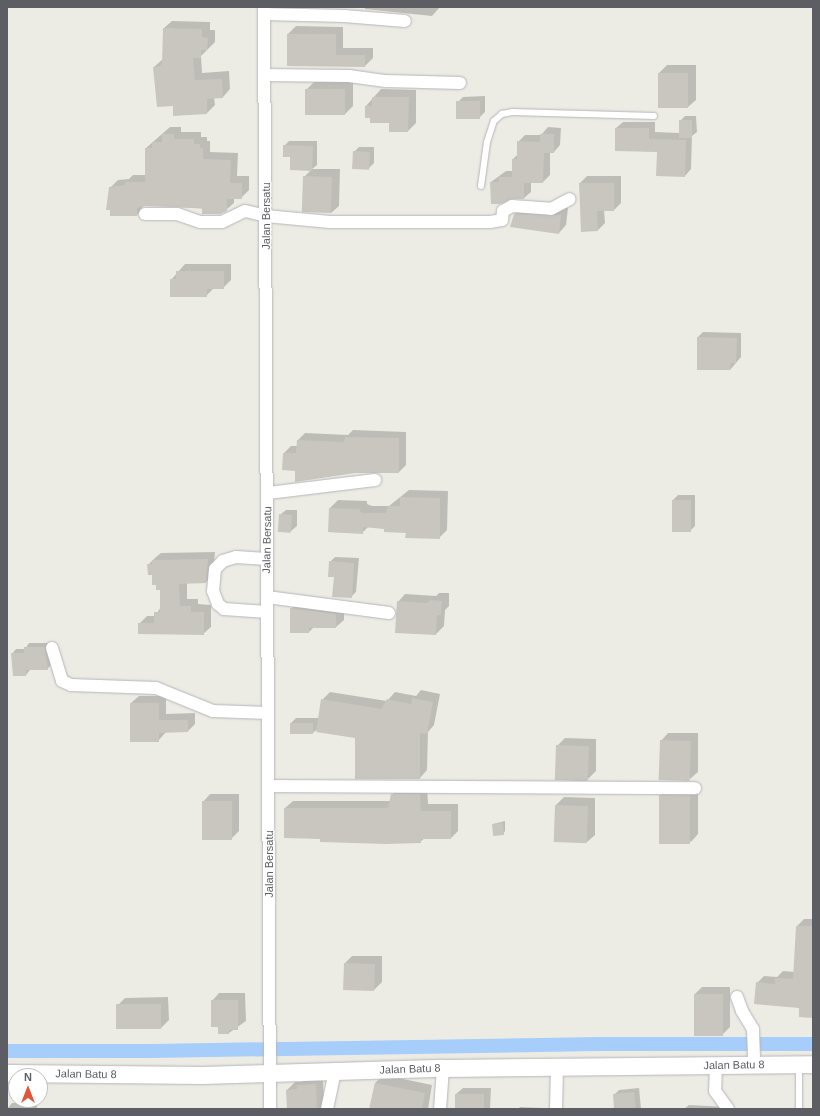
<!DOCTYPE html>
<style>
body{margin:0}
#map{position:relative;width:820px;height:1116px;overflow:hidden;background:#edece4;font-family:Helvetica,sans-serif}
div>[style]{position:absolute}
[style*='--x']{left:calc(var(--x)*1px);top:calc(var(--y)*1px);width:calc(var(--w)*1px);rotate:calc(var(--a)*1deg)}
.shadow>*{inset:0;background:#0003}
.canal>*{height:14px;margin:-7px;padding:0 7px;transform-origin:7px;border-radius:7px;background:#a7cdfa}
.building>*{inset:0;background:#c9c6c0;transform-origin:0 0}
.roads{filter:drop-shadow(0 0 1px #b4b5ba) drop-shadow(0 0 1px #b4b5ba)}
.lane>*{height:6px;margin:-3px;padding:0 3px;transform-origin:3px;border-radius:3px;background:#fff}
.street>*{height:12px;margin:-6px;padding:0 6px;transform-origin:6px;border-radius:6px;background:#fff}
.secondary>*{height:17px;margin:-8.5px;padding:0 8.5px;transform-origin:8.5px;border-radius:8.5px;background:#fff}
span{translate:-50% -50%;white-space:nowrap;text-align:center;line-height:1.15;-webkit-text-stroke:3px #fff;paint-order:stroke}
.street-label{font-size:11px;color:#5c5e63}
.frame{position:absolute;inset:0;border:8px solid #5c5e63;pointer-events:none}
.north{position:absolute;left:8px;top:1068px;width:40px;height:40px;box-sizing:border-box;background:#fff;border:1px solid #bebfc1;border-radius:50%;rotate:0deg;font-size:11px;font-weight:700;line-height:16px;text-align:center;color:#5c5e63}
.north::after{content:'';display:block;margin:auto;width:14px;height:18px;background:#de5738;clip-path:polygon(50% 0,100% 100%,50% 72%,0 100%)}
</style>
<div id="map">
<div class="shadow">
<div style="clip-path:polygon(365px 7px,440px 7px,432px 16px,365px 9px)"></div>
<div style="clip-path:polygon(172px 21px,210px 22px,210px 30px,215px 30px,215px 42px,201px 56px,202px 73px,229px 71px,230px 89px,223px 97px,214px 97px,215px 105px,207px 113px,174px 105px,154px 67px,163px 59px,164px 28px)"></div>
<div style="clip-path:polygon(296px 26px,343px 27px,343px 48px,373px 48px,373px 58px,365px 66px,288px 65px,288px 34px)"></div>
<div style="clip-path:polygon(667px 65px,696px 65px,696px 100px,688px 107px,659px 73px)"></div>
<div style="clip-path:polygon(314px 82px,353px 82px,353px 106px,345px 114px,307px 114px,306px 90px)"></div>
<div style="clip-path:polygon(381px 89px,416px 90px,416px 123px,408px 131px,366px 106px)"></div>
<div style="clip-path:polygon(485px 96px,485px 112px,480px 117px,458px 102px,463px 97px)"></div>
<div style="clip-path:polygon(685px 116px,696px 116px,697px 132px,692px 136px,691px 169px,685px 176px,658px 151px,616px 128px,623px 122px,655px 122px,655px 132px,680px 133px,680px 121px)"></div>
<div style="clip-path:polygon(170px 127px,181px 127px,181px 132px,201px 132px,201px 137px,207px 137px,207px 141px,210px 141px,210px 152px,238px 153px,237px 176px,249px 176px,249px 190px,241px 198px,234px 198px,234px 203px,226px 210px,144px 205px,137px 215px,107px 209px,110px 188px,118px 180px,129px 179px,133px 175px,146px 175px,146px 148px)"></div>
<div style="clip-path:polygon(548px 127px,561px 128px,560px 145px,554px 152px,550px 152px,550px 175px,543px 182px,531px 182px,531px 192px,524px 198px,512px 198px,491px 182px,506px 171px,513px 171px,513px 159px,518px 154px,518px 142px,525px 135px,541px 135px)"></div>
<div style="clip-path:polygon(289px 141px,317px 141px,317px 165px,312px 169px,340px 169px,339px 206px,331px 213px,304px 177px,311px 170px,291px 156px,284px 146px)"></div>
<div style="clip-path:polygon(359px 147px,374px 147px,374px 163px,369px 168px,354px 152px)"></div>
<div style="clip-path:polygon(587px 176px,621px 176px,621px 203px,614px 210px,604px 210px,605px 223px,598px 230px,582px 231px,580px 183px)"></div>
<div style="clip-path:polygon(522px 206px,568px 208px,566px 225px,559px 233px,515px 214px)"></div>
<div style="clip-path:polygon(185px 264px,231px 264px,231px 280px,223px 288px,214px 288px,206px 296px,171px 280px)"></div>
<div style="clip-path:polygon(703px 332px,741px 333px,741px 357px,730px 370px,698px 337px)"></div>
<div style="clip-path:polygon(353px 430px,406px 432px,406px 465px,399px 472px,296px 470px,284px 453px,291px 446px,297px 446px,298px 440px,305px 433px,348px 435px)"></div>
<div style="clip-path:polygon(409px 490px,448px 491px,447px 530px,439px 538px,369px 526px,362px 533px,329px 532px,330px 508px,338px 500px,367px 501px,367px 504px,372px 506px,389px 506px)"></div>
<div style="clip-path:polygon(678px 495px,695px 495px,695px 526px,690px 531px,672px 531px,673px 500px)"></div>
<div style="clip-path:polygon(286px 510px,297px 510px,297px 526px,291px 531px,280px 515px)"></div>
<div style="clip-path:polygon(215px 552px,213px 575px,206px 582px,187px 582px,187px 599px,198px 599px,198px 604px,211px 605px,211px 627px,203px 634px,139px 624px,147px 616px,155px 616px,161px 607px,161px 589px,148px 565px,156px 557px,161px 553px)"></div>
<div style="clip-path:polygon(335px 557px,359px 558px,356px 592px,351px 597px,335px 577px,330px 562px)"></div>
<div style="clip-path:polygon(439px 593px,449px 593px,449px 606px,445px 610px,444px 626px,436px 634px,398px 602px,405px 594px,436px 596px)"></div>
<div style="clip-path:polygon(299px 601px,344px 606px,344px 620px,336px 627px,314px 627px,309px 632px,291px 609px)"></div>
<div style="clip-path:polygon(29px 643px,49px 643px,52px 664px,47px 669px,30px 670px,26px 675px,14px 675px,12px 654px,16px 649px,25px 649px)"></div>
<div style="clip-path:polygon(421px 690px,440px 694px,434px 725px,428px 732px,427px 770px,420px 778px,356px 737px,318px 728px,313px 733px,291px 723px,296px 718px,319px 718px,322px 700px,330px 692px,387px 701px,395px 692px,416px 696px)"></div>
<div style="clip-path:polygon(139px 696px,166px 696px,166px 714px,195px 713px,195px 724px,188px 731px,166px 732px,158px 741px,131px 703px)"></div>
<div style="clip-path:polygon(668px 733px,698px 733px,698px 772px,690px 779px,661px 741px)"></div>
<div style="clip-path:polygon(565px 738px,596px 739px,596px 771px,588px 779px,557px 746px)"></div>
<div style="clip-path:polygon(399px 787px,427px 787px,428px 804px,458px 804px,458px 831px,451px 838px,425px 838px,420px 842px,285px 837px,285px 808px,293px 801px,390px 801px,392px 795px)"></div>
<div style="clip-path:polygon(668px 788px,698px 788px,698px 834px,691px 842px,660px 796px)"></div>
<div style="clip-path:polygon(210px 794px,239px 794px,239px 831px,231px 839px,203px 802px)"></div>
<div style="clip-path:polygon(564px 797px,595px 798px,595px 835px,587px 842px,556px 805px)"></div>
<div style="clip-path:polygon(505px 821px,505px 831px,503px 834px,493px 824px)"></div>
<div style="clip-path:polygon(804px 919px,813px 919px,813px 1017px,757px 983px,764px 976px,777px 977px,783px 971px,795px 972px,797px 926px)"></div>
<div style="clip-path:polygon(352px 956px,382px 956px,382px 982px,374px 990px,345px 963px)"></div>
<div style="clip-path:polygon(702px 987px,730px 987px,730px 1027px,722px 1035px,694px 1035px,695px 994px)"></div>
<div style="clip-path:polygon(219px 993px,245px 993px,246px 1021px,229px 1033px,219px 1033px,212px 1001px)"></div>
<div style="clip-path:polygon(168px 997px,169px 1020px,161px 1028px,117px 1029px,117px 1006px,125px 998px)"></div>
<div style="clip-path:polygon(384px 1075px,432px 1085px,428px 1109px,370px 1109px,375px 1083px)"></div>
<div style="clip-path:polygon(323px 1077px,324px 1109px,288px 1109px,287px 1090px,295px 1082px,302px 1082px,306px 1078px)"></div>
<div style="clip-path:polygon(463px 1088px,491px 1088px,490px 1109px,456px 1109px,456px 1094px)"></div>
<div style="clip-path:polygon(639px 1088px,641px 1109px,615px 1109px,614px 1095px,619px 1090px)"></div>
<div style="clip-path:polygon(25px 1100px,37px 1100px,37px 1109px,7px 1109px,12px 1103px,22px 1103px)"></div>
<div style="clip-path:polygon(689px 1105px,728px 1107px,728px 1109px,684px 1109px)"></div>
<div style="clip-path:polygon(520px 1107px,543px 1108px,543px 1109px,518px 1109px)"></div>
</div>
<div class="canal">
<div style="--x:7;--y:1051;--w:145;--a:0"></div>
<div style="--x:152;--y:1051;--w:448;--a:-0.9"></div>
<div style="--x:600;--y:1044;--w:213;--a:0"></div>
</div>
<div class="building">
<div style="clip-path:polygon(163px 28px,202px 29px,202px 37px,208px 38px,207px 50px,201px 50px,201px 58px,193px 58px,195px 80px,222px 79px,223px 98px,207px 99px,207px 114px,173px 116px,173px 106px,157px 107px,153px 67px,160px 66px,162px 63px)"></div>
<div style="clip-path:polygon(287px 34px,336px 34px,336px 55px,365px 55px,365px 67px,287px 66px)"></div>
<div style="left:658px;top:73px;width:30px;height:35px"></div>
<div style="left:345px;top:89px;width:26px;height:40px;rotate:90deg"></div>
<div style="clip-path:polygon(372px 97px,409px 97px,408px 132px,389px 132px,389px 123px,370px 123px,370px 118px,365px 118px,365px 106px,372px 106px)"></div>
<div style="left:456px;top:101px;width:24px;height:18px"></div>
<div style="left:692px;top:120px;width:18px;height:13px;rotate:90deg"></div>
<div style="clip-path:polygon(615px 128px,649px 128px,649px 139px,686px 140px,685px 177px,656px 176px,657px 152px,615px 151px)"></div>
<div style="clip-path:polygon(162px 134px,174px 134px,174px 139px,194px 139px,194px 144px,200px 144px,200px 148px,203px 148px,203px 159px,231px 160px,230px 183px,242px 183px,242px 199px,227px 199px,227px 211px,220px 214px,202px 214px,202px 208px,145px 206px,137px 208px,137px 216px,110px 216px,110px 210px,106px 210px,109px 187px,125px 185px,125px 182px,145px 182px,145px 148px,152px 148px,152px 142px,162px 142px)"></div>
<div style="clip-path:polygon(540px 134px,554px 134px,554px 153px,544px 153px,543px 183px,524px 183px,524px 199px,512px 199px,500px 204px,491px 204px,490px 182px,499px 182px,499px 177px,512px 177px,512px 159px,517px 159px,517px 141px,540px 142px)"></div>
<div style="clip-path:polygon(283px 145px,313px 146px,312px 171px,290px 170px,290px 157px,283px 157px)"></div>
<div style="left:353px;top:151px;width:17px;height:18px;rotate:3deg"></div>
<div style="left:303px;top:176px;width:29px;height:36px;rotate:2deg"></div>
<div style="clip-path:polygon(579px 183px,614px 183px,614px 211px,597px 211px,598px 231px,581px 232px)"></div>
<div style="clip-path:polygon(514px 214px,561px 215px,559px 234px,510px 227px)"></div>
<div style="clip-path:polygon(176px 271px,224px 271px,224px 289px,207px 289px,207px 297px,170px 297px,170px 279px,176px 279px)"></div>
<div style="clip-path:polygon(697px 337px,737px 338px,736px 363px,731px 363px,730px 370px,697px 370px)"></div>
<div style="clip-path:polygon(345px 437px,399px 438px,399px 473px,355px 473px,295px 482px,295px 471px,282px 470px,283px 453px,296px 453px,297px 440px,344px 442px)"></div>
<div style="clip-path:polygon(400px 497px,440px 498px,440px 539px,405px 538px,406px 533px,384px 532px,384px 529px,363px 527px,363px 534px,328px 532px,329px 508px,360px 509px,360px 512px,364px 513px,386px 513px,388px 506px,400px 506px)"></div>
<div style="left:672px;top:500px;width:19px;height:32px"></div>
<div style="left:279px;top:514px;width:13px;height:18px;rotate:4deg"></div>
<div style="clip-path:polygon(208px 559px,206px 583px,179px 584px,180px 606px,191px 606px,191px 612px,204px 612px,204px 635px,138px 634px,138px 623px,154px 623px,154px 612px,160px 612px,160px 590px,156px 590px,156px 585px,152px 585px,152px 575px,148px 575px,147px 564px,152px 564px,152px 560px)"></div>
<div style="clip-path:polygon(329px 561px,354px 563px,352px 598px,332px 597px,334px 577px,328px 577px)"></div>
<div style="clip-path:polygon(430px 600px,442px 601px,441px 615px,437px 615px,436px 635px,395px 633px,397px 601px,427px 603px)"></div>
<div style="clip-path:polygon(290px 608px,336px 614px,336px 628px,309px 628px,309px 633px,290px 633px)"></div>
<div style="clip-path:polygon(24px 647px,45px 647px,48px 670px,26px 670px,26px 676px,13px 676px,11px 653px,24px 653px)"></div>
<div style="clip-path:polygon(412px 698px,433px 702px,427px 734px,420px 733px,420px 779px,355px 779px,355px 738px,316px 732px,321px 699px,381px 709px,387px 699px,411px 704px)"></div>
<div style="clip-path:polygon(130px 703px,159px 703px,159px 720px,188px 720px,188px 732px,159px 733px,159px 742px,130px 742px)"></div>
<div style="left:290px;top:723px;width:23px;height:11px"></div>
<div style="left:660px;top:740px;width:31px;height:40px;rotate:2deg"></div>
<div style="left:556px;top:745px;width:33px;height:35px;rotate:2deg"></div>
<div style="clip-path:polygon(391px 794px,420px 794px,421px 811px,451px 811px,451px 839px,421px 839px,421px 843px,386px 844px,320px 842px,320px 839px,284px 838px,284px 808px,388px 808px)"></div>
<div style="left:659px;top:795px;width:31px;height:49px"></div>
<div style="left:202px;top:801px;width:30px;height:39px"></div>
<div style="left:555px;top:805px;width:33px;height:37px;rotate:2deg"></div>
<div style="left:503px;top:823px;width:12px;height:11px;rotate:85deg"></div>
<div style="clip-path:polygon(796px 926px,813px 926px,813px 1018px,799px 1017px,799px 1008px,754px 1004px,756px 982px,775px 984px,775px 978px,793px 979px)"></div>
<div style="left:344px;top:963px;width:31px;height:27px;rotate:2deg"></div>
<div style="left:694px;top:994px;width:29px;height:42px"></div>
<div style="clip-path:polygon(211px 1000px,238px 1000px,238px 1030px,229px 1030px,229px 1034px,218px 1034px,218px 1027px,211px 1027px)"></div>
<div style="left:161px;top:1004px;width:25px;height:45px;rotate:90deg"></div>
<div style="clip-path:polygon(375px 1083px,425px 1093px,422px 1109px,369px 1109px)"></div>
<div style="clip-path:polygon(316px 1084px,317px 1109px,287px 1109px,286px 1090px,297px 1089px,297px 1085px)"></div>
<div style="clip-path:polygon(634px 1092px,636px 1109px,614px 1109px,613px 1094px)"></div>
<div style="left:455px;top:1094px;width:29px;height:15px"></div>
</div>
<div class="roads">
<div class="lane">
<div style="--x:481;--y:186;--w:44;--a:-82.2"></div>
<div style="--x:487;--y:142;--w:22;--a:-72"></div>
<div style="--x:494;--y:121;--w:11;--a:-41"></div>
<div style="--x:502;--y:114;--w:10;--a:-11"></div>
<div style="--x:512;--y:112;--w:142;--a:1.6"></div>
<div style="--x:799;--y:1066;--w:43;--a:90"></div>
</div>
<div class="street">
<div style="--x:264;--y:7;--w:1102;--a:89.69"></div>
<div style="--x:264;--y:14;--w:80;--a:1.4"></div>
<div style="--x:344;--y:16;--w:61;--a:4.7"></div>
<div style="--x:265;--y:75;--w:84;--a:0.7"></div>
<div style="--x:349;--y:76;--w:37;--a:8"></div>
<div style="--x:386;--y:81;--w:74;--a:1.5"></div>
<div style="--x:145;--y:214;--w:32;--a:0"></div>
<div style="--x:177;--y:214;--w:24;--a:19"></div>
<div style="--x:200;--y:222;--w:22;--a:0"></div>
<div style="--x:222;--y:222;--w:25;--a:-26"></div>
<div style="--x:245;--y:211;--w:22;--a:13"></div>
<div style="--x:266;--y:216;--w:64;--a:5.4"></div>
<div style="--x:330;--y:222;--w:160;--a:0"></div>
<div style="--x:490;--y:222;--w:12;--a:-9"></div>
<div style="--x:502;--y:220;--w:9;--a:-84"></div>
<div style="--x:503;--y:211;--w:10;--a:-29"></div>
<div style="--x:512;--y:206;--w:39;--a:4"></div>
<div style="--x:551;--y:209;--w:21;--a:-28"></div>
<div style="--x:268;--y:493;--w:108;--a:-6.9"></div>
<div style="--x:266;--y:559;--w:30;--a:-176"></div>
<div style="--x:236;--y:557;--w:14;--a:163"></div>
<div style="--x:223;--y:561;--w:11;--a:135"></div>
<div style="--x:215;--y:569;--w:22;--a:95"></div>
<div style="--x:213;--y:591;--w:14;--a:69"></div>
<div style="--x:218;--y:604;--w:8;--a:40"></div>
<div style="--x:224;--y:609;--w:43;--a:4"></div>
<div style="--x:267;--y:597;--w:123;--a:7.5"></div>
<div style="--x:52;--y:648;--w:34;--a:73"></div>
<div style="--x:62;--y:681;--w:10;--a:24"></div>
<div style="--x:71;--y:685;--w:85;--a:2"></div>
<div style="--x:156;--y:688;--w:61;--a:22"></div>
<div style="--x:213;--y:711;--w:55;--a:2.1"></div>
<div style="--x:269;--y:786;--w:426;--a:0.3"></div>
<div style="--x:737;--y:997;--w:15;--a:70"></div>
<div style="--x:742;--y:1011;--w:21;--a:59"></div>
<div style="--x:753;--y:1029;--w:35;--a:88"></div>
<div style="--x:716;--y:1065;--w:26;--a:92"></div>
<div style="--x:715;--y:1091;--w:22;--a:54"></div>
<div style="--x:327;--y:1109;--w:39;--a:-78"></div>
<div style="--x:440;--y:1109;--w:41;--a:-85.8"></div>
<div style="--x:556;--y:1109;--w:42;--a:-88.6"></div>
</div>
<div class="secondary">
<div style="--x:7;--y:1073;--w:195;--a:0.6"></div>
<div style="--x:202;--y:1075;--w:241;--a:-1.7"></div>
<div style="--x:443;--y:1068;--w:370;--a:-0.6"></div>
</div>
</div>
<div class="street-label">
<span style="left:266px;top:216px;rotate:-90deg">Jalan Bersatu</span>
<span style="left:267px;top:540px;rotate:-89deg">Jalan Bersatu</span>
<span style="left:269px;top:864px;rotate:-90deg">Jalan Bersatu</span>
<span style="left:734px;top:1065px;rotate:-1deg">Jalan Batu 8</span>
<span style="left:410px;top:1069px;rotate:-2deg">Jalan Batu 8</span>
<span style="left:86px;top:1074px;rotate:1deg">Jalan Batu 8</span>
</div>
<div class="frame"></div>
<div class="north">N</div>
</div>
